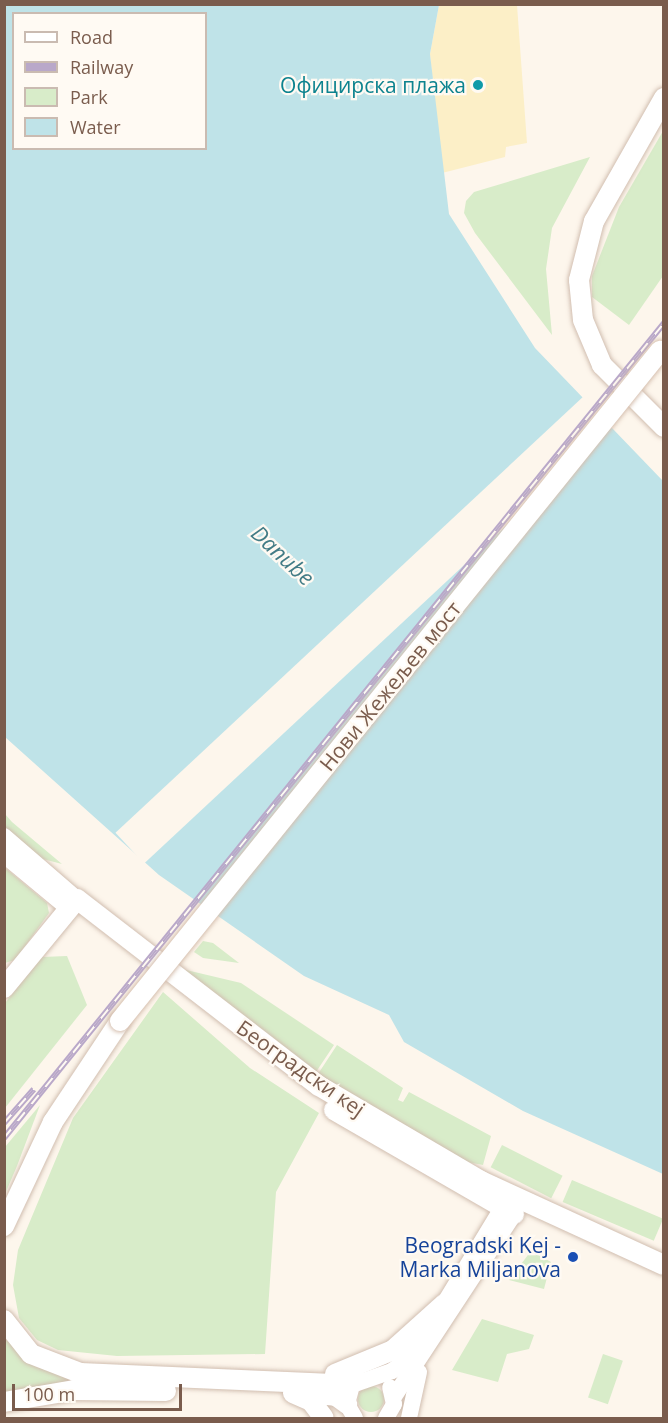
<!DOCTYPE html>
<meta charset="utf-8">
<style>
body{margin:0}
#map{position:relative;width:668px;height:1423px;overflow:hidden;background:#fdf6ec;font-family:"Open Sans",sans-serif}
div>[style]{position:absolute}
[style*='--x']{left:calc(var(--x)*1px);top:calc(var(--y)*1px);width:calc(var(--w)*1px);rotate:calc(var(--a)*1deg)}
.green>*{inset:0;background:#d8ecc9;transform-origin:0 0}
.round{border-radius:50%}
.sand>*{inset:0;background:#fcefc7}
.water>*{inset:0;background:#bfe3e8}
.pier>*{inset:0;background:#fdf6ec;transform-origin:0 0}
.roads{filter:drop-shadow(0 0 2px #d1beb0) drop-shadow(0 0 2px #d1beb0)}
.tertiary>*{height:16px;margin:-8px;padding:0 8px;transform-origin:8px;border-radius:8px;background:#fff}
.secondary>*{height:20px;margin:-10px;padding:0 10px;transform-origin:10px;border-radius:10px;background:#fff}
.rail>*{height:6px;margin-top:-3px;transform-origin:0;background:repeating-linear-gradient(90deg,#fffaf3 0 11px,#b9a8c9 0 22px);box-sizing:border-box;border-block:2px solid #b9a8c9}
.bridges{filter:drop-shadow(0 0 2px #d6c0b0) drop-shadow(0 0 2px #d6c0b0)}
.secondary-bridge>*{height:20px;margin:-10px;padding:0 10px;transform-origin:10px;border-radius:10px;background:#fff}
.dots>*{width:16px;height:16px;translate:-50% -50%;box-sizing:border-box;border:3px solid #fffaf3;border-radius:50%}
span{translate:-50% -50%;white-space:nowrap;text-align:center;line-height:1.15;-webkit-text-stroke:4.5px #fffaf3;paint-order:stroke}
.culture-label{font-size:21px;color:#0d838f}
.right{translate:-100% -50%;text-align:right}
.street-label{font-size:21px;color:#7a5c4d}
.transit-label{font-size:21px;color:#164399}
.water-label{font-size:22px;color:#437c86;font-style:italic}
.frame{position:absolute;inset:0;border:6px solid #7a5c4d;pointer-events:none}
.legend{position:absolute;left:12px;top:12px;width:195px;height:138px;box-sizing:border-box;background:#fffaf3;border:2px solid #cabbb1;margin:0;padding:8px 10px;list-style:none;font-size:18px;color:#7a5c4d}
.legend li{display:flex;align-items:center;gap:12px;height:30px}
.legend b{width:30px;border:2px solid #cabbb1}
.scale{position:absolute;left:12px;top:1384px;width:170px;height:27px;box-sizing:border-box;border:3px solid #7a5c4d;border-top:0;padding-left:8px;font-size:18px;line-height:21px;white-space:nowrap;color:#7a5c4d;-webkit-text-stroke:4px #fffaf3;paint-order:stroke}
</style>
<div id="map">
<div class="green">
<div style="clip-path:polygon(663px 131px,663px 276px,629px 325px,592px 297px,592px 276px,619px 207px)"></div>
<div style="clip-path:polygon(590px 157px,552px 228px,546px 269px,552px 335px,475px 233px,464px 213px,466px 201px,474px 192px)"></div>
<div style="clip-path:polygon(5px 814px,12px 822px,62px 864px,39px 858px,5px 827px)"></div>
<div style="clip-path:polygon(4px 867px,47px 903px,49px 913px,15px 960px,5px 963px)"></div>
<div style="clip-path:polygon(203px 941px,213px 943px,239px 963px,203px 958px,194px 952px)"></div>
<div style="clip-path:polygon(67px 956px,87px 1005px,5px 1108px,5px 1003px,42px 957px)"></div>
<div style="clip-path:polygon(182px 969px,241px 983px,334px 1045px,314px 1075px)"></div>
<div style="clip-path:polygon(163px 992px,250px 1068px,319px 1113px,276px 1192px,265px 1354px,117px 1356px,58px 1350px,37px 1340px,19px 1318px,13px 1285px,18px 1250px,73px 1118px)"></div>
<div style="clip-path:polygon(337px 1045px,403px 1088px,398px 1100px,403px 1102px,409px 1092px,491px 1136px,483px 1165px,456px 1160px,318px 1074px)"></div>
<div style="clip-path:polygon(40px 1105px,17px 1166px,5px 1194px,5px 1147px)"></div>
<div style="left:502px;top:1145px;width:68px;height:25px;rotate:27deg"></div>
<div style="left:572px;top:1180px;width:99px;height:24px;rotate:23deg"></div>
<div style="clip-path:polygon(531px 1251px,551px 1262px,544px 1289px,509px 1280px)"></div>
<div style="clip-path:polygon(482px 1319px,534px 1335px,529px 1349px,507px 1354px,498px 1382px,452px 1370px)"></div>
<div style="clip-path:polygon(4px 1338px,36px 1367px,102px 1383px,5px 1398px)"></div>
<div style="left:603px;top:1354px;width:21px;height:46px;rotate:19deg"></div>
<div class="round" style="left:358px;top:1386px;width:26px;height:26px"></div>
</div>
<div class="sand">
<div style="clip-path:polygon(439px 5px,517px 5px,527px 143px,506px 147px,505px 157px,442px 173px,430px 54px)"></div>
</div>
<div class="water">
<div style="clip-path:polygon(evenodd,5px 5px,439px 5px,430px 54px,449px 214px,535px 348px,663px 481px,663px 1174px,523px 1111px,404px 1042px,389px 1015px,304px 976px,159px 875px,5px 737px,5px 5px,14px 14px,206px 14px,206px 148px,14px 148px,14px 14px)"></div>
</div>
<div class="pier">
<div style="left:585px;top:395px;width:42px;height:642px;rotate:47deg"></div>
</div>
<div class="roads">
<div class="tertiary">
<div style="--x:4;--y:836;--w:96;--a:40.8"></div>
<div style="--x:4;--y:855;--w:85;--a:39.7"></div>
<div style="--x:355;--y:1418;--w:16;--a:-120"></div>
<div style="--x:347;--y:1404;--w:20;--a:-75"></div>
<div style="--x:352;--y:1385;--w:42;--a:-19.3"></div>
<div style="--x:392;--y:1371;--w:26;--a:-37"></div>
<div style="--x:413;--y:1355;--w:172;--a:-58.8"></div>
<div style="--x:502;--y:1208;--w:16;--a:-38"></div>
<div style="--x:515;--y:1198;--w:16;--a:94"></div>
<div style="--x:514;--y:1214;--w:219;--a:123.3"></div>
<div style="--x:386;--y:1418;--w:16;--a:-60"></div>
<div style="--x:394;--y:1404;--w:17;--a:-103"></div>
<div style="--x:409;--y:1418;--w:47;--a:-77.7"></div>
</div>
<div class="secondary">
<div style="--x:664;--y:98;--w:142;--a:119.6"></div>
<div style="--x:594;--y:221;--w:61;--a:104.3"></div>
<div style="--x:579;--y:280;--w:40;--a:84.3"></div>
<div style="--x:583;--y:320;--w:49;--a:67.1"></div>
<div style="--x:602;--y:365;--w:88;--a:45"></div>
<div style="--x:4;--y:988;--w:115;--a:-50.6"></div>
<div style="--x:77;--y:899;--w:306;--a:37.7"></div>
<div style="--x:319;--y:1086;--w:188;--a:30.4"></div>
<div style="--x:481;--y:1181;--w:201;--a:24.7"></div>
<div style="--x:334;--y:1110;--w:208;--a:30"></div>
<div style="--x:4;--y:1226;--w:115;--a:-64.8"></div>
<div style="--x:53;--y:1122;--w:121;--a:-56.4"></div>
<div style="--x:4;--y:1320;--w:43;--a:51.5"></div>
<div style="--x:31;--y:1354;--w:53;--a:21.2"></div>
<div style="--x:80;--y:1373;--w:253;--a:2.5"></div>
<div style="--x:333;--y:1384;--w:23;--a:-7"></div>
<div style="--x:335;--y:1374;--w:63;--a:-22.5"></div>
<div style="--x:393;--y:1350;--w:69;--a:-42"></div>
<div style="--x:293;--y:1393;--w:20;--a:24"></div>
<div style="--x:311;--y:1401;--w:21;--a:53"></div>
<div style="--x:315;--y:1394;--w:21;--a:5"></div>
<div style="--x:336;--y:1396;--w:14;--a:36"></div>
<div style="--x:4;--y:1402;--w:71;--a:-9.7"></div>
<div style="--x:74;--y:1390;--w:92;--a:0.6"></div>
</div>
</div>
<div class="rail">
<div style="--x:4;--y:1123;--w:45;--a:-48.6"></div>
<div style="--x:4;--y:1138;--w:1049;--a:-51"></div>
</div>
<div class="bridges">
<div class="secondary-bridge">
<div style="--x:120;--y:1021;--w:861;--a:-51.13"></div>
</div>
</div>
<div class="dots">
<div style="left:478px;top:85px;background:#0f9aa8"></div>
<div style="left:573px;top:1257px;background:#1a4fb4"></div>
</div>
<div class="culture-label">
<span class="right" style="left:466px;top:85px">Официрска плажа</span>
</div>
<div class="street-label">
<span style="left:390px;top:686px;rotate:-51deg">Нови Жежељев мост</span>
<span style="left:301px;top:1068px;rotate:35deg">Београдски кеј</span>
</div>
<div class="transit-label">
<span class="right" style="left:561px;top:1257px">Beogradski Kej -<br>Marka Miljanova</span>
</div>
<div class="water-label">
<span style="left:283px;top:555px;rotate:43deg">Danube</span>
</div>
<div class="frame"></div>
<ul class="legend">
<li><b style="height:8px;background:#fff"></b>Road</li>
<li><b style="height:8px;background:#b9a8c9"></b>Railway</li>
<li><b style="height:16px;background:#d8ecc9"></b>Park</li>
<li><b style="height:16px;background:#bfe3e8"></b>Water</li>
</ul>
<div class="scale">100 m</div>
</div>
